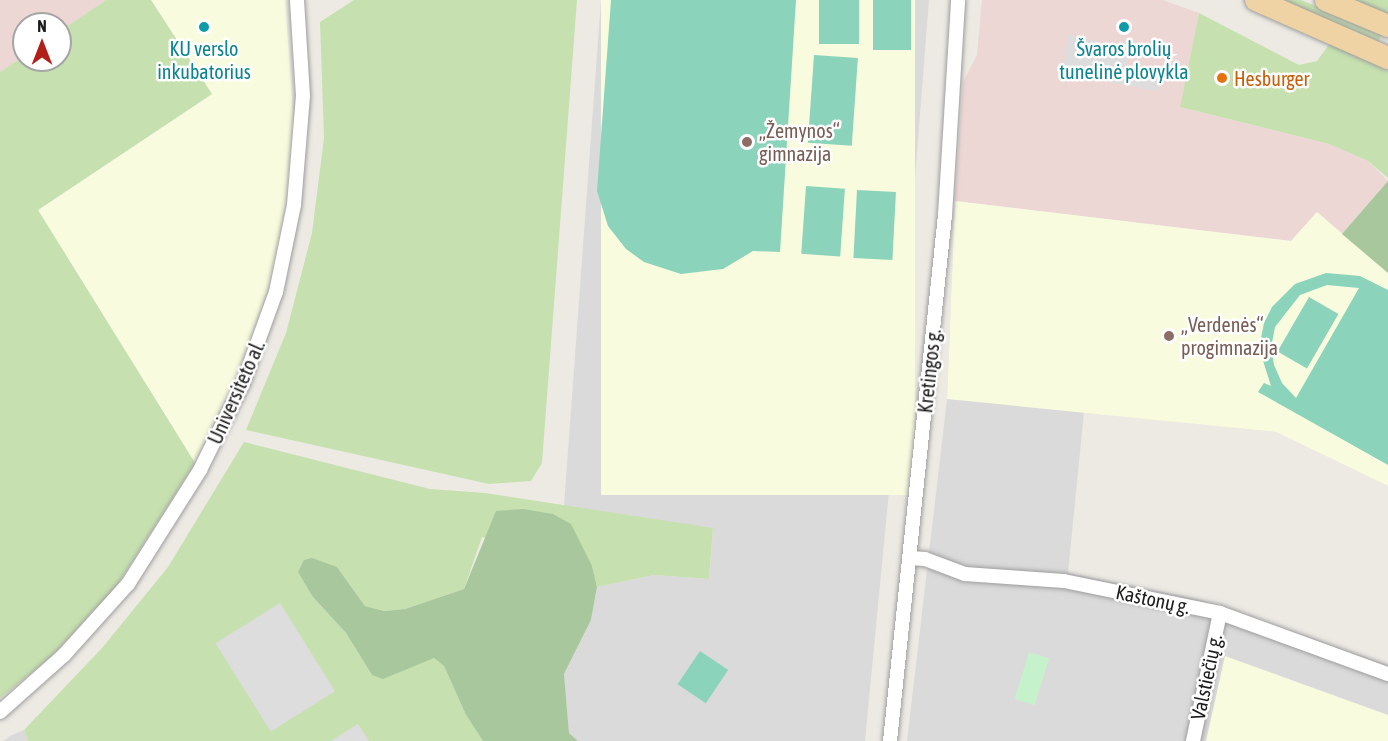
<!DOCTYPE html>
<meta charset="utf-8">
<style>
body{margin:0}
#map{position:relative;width:1388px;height:741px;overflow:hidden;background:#edeae4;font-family:"Asap Condensed",sans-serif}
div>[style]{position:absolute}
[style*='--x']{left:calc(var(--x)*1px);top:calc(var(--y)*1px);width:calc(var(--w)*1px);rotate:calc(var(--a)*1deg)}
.residential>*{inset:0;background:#dbdada}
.commercial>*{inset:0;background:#ecd7d5}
.education>*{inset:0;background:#f9fbdf;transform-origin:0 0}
.grass>*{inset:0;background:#c6e1af}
.forest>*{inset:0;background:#a8c79d}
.park>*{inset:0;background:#c5f2cb;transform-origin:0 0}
.pitch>*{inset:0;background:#8bd3ba;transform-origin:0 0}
.parking>*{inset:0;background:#ddd;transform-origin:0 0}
.roads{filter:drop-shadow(0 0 2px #9e9e9e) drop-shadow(0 0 2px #9e9e9e)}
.street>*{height:14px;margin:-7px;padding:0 7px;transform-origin:7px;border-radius:7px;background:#fff}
.primary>*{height:22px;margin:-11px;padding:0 11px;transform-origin:11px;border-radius:11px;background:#f0d3a5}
.dots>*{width:16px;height:16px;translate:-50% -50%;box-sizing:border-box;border:3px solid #fff;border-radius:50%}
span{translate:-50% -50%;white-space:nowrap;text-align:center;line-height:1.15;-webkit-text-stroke:5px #fff;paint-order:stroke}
.culture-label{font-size:20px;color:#0d838f}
.food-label{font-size:20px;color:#c56008}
.left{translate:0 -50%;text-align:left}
.education-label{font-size:20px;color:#785e54}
.street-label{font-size:20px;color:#1d1d1d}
.north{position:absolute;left:12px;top:12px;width:60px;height:60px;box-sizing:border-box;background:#fff;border:2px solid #a5a5a5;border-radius:50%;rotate:0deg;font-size:16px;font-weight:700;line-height:24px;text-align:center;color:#1d1d1d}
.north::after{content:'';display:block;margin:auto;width:21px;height:27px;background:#b21e18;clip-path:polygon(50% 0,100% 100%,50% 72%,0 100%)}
</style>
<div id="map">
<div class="residential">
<div style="clip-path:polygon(601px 0,929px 0,897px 408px,865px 741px,578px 741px,569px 733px,564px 674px,591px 620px,597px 587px,654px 575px,709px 579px,713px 529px,564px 506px)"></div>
<div style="clip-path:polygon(955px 201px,1388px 273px,1388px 486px,1276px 432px,1084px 412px,1068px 573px,1198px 599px,1388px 665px,1388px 741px,907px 741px,947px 399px)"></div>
<div style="clip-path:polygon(24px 730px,28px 741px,3px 741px,12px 735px)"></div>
</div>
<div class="commercial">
<div style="clip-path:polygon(0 0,106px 0,60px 31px,60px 24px,24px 24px,24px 56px,0 72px)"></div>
<div style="clip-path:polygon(982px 0,1163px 0,1199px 13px,1180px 107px,1329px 144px,1368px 161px,1388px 181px,1342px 234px,1317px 212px,1291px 241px,955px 201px,963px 82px,977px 55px)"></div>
</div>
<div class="education">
<div style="clip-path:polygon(151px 0,285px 0,294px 127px,288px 201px,276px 268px,243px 362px,195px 463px,38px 210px,212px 94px)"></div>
<div style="left:601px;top:0;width:314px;height:495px"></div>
<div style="clip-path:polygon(955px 201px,1291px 241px,1317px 212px,1388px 273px,1388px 486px,1276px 432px,947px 399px)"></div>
<div style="clip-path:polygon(1225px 656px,1388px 715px,1388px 741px,1206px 741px)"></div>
</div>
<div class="grass">
<div style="clip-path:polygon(106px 0,151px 0,212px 94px,38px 210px,195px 463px,116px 587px,50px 658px,0 698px,0 72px,24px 56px,24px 60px,60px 60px,60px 31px)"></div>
<div style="clip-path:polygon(354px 0,577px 0,542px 463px,531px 481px,489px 484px,246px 430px,286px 333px,312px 233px,324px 138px,320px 22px)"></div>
<div style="clip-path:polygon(1282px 0,1301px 0,1382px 33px,1378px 43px)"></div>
<div style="clip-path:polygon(1352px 0,1388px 0,1388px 15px)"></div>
<div style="clip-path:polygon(1199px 13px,1299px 65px,1317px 61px,1330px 43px,1388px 71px,1388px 178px,1368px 161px,1329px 144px,1180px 107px)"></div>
<div style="clip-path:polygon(244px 442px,430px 489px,485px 493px,713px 528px,709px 579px,654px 575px,597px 587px,592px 566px,482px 537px,464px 589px,405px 609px,384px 611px,365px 606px,337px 567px,313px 597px,346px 633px,372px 675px,434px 658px,444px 666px,466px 715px,483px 741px,28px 741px,24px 730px,102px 648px,168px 567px)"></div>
</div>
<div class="forest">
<div style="clip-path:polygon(1388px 181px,1388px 273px,1342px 234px)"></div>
<div style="clip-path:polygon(523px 509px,553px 514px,571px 524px,592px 566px,597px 587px,591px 620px,564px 674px,569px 733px,578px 741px,483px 741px,466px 715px,444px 666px,434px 658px,383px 679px,372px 675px,346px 633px,313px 597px,298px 572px,304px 560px,312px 558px,337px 567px,365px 606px,384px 611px,405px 609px,464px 589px,496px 511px)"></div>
</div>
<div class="park">
<div style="left:1029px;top:652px;width:21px;height:49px;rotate:17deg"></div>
</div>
<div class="pitch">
<div style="clip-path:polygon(611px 0,796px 0,780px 252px,753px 251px,723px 269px,681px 274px,644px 262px,626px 249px,608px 226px,597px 191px)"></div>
<div style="left:819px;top:0;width:40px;height:44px"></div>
<div style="left:873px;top:0;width:38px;height:50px"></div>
<div style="left:814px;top:55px;width:44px;height:88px;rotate:4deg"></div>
<div style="left:806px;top:186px;width:39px;height:68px;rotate:4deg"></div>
<div style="left:857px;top:190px;width:39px;height:68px;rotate:3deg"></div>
<div style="clip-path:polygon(evenodd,1326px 273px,1360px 276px,1388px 290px,1388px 465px,1258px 392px,1264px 383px,1271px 386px,1259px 348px,1264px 323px,1272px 307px,1295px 284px,1326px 273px,1327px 285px,1359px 288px,1296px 398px,1282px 383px,1274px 365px,1271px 348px,1275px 327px,1300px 295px,1327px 285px)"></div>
<div style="left:1309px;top:297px;width:34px;height:63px;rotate:30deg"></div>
<div style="left:700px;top:651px;width:34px;height:40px;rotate:34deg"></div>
</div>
<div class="parking">
<div style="clip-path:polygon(1068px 34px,1130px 50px,1124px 71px,1151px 78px,1162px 76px,1157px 91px,1063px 73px)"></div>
<div style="left:280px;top:603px;width:104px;height:76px;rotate:58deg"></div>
<div style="clip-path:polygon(358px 724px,369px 741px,331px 741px)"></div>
</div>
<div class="roads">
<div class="street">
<div style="--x:910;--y:558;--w:15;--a:4"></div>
<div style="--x:925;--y:559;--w:43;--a:20.6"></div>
<div style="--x:965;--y:574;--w:99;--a:4"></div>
<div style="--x:1064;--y:581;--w:159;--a:11.6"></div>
<div style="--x:1220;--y:613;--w:179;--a:20"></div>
<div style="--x:0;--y:712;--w:86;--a:-41.7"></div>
<div style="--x:64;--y:655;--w:96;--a:-48"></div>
<div style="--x:128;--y:584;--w:135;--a:-57.7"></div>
<div style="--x:200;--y:470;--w:97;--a:-63.7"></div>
<div style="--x:243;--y:383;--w:97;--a:-70.1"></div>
<div style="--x:276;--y:292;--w:89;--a:-78.3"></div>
<div style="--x:294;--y:205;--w:109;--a:-85.3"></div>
<div style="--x:303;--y:96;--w:96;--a:-93.6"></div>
<div style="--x:890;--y:741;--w:529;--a:-84.03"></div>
<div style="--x:945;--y:215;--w:215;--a:-86.5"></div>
<div style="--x:1193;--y:741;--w:131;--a:-78.1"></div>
</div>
<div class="primary">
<div style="--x:1256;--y:0;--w:144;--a:23.7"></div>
<div style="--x:1326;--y:0;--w:67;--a:22.8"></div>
</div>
</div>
<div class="dots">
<div style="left:204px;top:27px;background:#0f9aa8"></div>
<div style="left:1124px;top:27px;background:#0f9aa8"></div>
<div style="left:1222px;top:78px;background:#e8710a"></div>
<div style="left:747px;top:142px;background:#8d6e63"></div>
<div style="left:1169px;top:336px;background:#8d6e63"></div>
</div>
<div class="culture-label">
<span style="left:204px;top:60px">KU verslo<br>inkubatorius</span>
<span style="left:1124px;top:60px">Švaros brolių<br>tunelinė plovykla</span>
</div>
<div class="food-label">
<span class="left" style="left:1234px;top:78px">Hesburger</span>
</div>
<div class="education-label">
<span class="left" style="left:759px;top:142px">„Žemynos“<br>gimnazija</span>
<span class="left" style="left:1181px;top:336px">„Verdenės“<br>progimnazija</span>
</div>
<div class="street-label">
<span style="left:929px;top:371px;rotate:-84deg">Kretingos g.</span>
<span style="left:236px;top:392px;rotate:-66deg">Universiteto al.</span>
<span style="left:1153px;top:599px;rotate:12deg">Kaštonų g.</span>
<span style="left:1206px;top:677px;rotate:-78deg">Valstiečių g.</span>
</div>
<div class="north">N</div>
</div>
